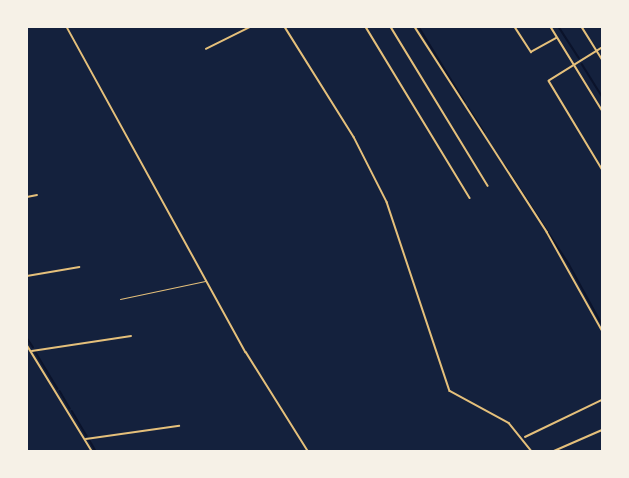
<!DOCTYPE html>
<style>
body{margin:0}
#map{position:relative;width:629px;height:478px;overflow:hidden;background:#14213d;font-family:Figtree,sans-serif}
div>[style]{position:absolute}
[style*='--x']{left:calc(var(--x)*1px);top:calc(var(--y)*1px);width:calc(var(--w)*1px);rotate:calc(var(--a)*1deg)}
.stream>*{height:1.5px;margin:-0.75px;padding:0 0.75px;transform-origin:0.75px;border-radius:0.75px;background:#0b132b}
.service>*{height:1px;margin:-0.5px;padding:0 0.5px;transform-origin:0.5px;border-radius:0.5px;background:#e5c07b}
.minor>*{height:1.5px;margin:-0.75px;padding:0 0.75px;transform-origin:0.75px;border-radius:0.75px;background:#e5c07b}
span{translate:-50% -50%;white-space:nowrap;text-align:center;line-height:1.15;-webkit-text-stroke:5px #f6f1e7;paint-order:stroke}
.frame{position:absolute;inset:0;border:28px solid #f6f1e7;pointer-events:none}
</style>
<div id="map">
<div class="stream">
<div style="--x:419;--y:27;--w:88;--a:58.5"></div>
<div style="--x:559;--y:27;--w:37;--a:57"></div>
<div style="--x:582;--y:64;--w:38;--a:58"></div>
<div style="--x:468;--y:107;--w:30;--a:57"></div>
<div style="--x:504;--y:164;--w:119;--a:57"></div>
<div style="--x:569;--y:264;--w:68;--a:61.2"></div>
<div style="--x:27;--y:338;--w:11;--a:56"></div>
<div style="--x:35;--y:351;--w:44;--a:58.8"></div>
<div style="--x:60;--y:391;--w:20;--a:60"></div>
<div style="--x:72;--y:411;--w:29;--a:59"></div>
<div style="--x:89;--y:439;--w:14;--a:60"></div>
</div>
<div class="service">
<div style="--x:120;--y:299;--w:87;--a:-12"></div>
</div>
<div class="minor">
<div style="--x:67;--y:27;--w:371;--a:61.2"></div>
<div style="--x:246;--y:352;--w:117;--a:57.9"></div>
<div style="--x:285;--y:27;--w:130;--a:57.9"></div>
<div style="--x:354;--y:137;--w:73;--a:63.1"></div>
<div style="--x:387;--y:202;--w:199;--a:71.6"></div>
<div style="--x:450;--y:391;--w:67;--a:28.5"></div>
<div style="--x:509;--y:423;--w:36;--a:51"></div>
<div style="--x:366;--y:27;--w:200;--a:58.7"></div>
<div style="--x:391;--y:27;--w:186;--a:58.6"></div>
<div style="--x:415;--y:27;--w:244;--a:57.2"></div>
<div style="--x:547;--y:232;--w:112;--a:60.7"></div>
<div style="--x:515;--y:27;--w:30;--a:57"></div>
<div style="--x:531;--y:52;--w:29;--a:-29"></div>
<div style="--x:551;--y:27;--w:97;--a:58.4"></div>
<div style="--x:582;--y:27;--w:38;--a:58"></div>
<div style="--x:602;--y:48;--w:62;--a:148.1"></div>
<div style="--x:549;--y:81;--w:103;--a:58.9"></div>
<div style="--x:206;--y:49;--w:49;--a:-26.6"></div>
<div style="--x:27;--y:197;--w:10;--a:-11"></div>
<div style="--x:27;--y:276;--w:53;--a:-9.8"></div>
<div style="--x:27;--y:345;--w:124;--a:58.5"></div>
<div style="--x:32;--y:351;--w:100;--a:-8.6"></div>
<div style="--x:525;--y:437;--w:85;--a:-25.7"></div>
<div style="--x:86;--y:439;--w:94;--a:-8"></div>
<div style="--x:554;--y:451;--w:52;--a:-23.6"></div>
</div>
<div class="frame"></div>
</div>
